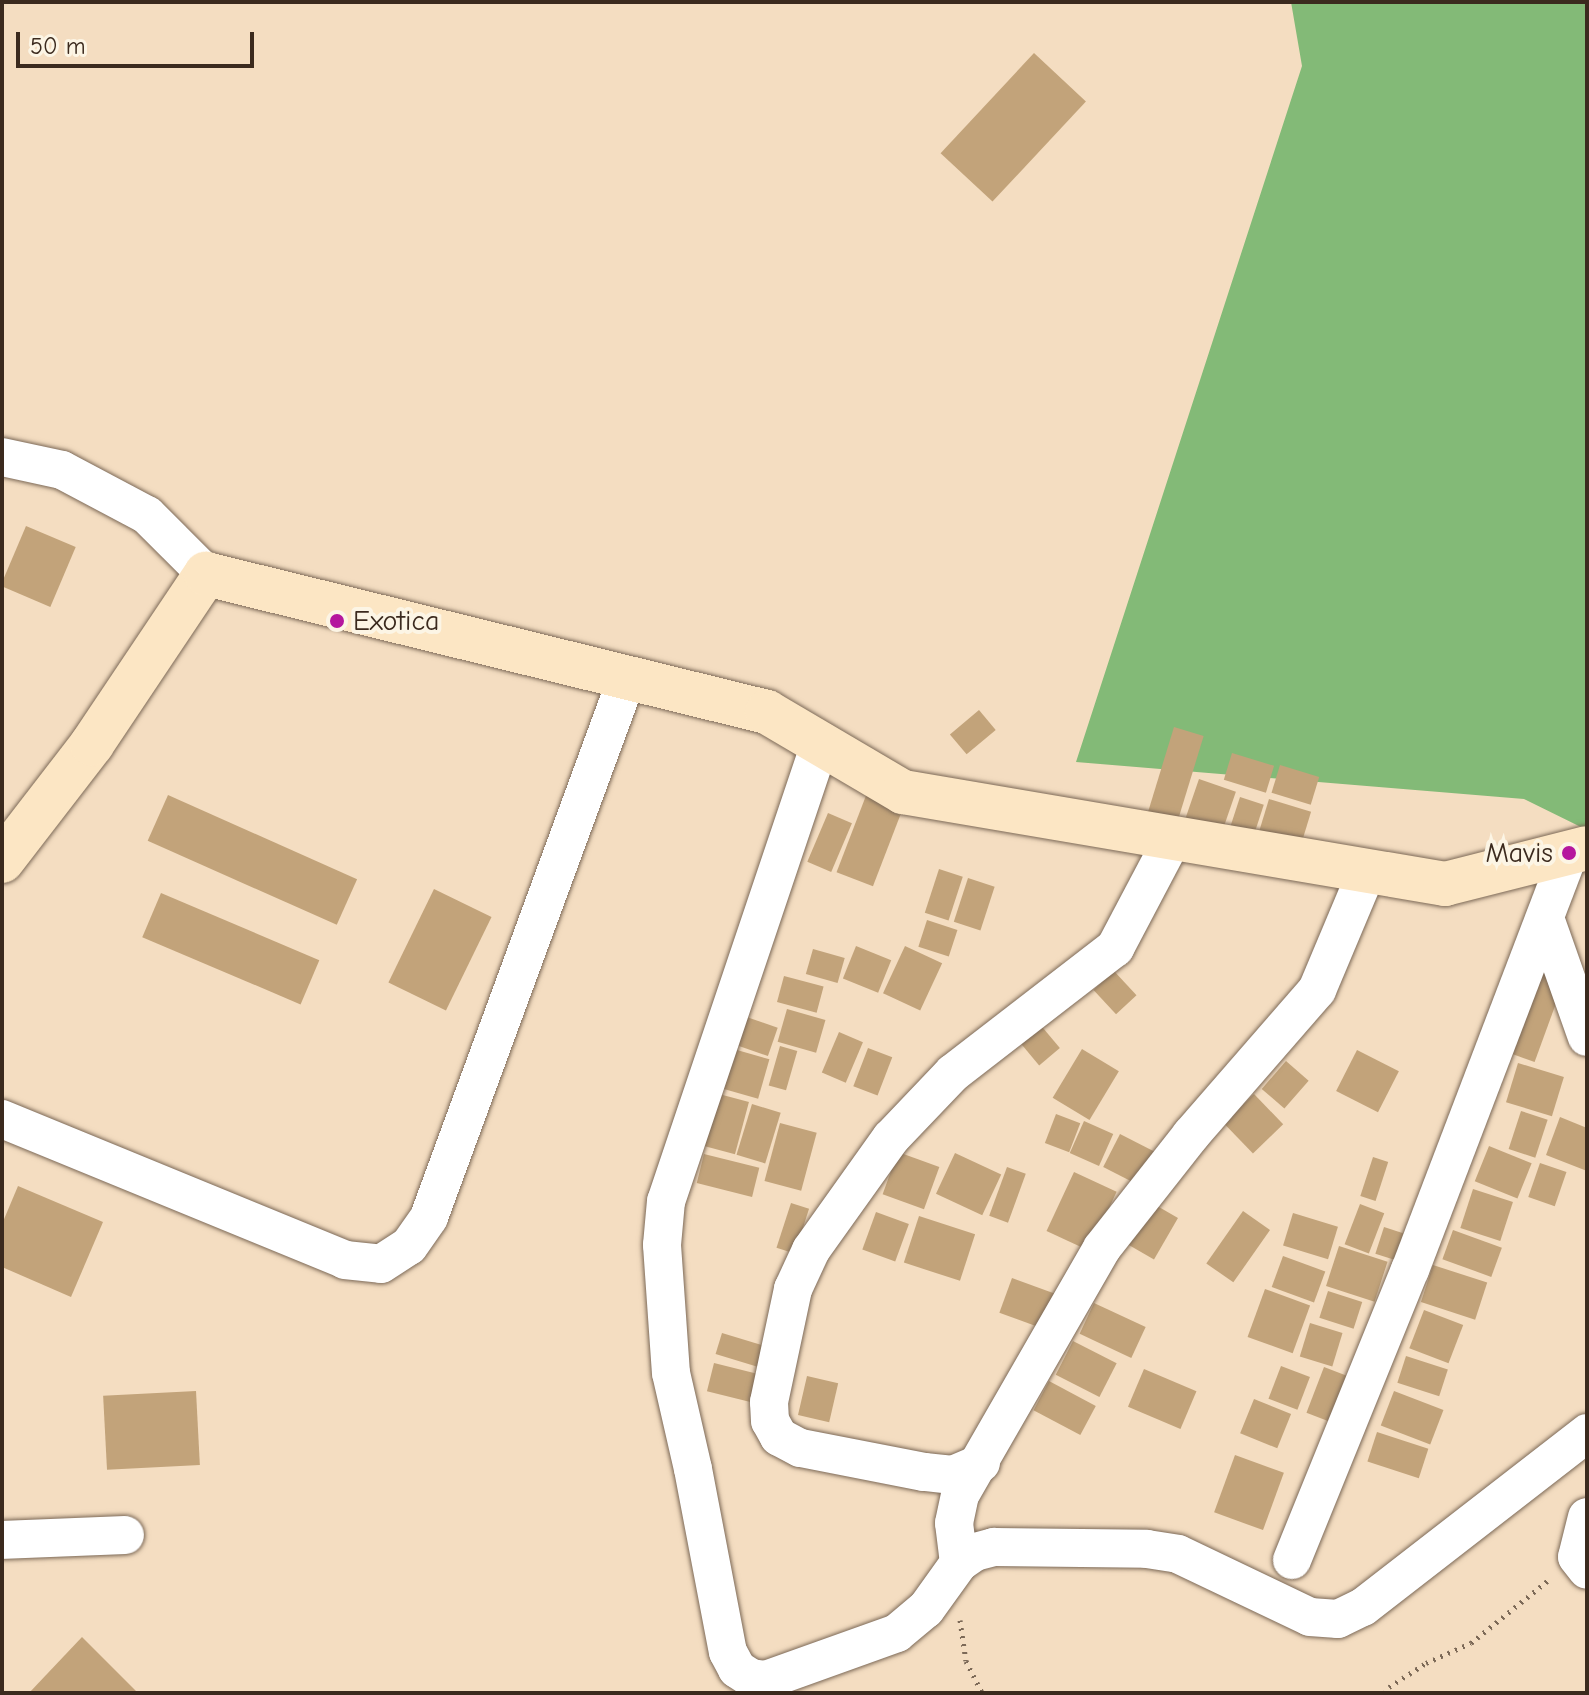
<!DOCTYPE html>
<style>
body{margin:0}
#map{position:relative;width:1589px;height:1695px;overflow:hidden;background:#f4ddc1;font-family:"Comic Neue",sans-serif}
div>[style]{position:absolute}
[style*='--x']{left:calc(var(--x)*1px);top:calc(var(--y)*1px);width:calc(var(--w)*1px);rotate:calc(var(--a)*1deg)}
.forest>*{inset:0;background:#83ba77}
.building>*{inset:0;background:#c2a37a;transform-origin:0 0}
.path>*{height:5px;margin-top:-2.5px;transform-origin:0;background:repeating-linear-gradient(90deg,#7c6957 0 2px,transparent 0 8px)}
.roads{filter:drop-shadow(0 0 2px #7c6957) drop-shadow(0 0 2px #7c6957)}
.street>*{height:38px;margin:-19px;padding:0 19px;transform-origin:19px;border-radius:19px;background:#fff}
.secondary>*{height:44px;margin:-22px;padding:0 22px;transform-origin:22px;border-radius:22px;background:#fce6c4}
.dots>*{width:22px;height:22px;translate:-50% -50%;box-sizing:border-box;border:4px solid #fcf5e5;border-radius:50%}
span{translate:-50% -50%;white-space:nowrap;text-align:center;line-height:1.15;-webkit-text-stroke:8px #fcf5e5;paint-order:stroke}
.poi-label{font-size:28px;color:#3b2a1e}
.left{translate:0 -50%;text-align:left}
.right{translate:-100% -50%;text-align:right}
.frame{position:absolute;inset:0;border:4px solid #3b2a1e;pointer-events:none}
.scale{position:absolute;left:16px;top:32px;width:238px;height:36px;box-sizing:border-box;border:4px solid #3b2a1e;border-top:0;padding-left:10px;font-size:24px;line-height:28px;white-space:nowrap;color:#3b2a1e;-webkit-text-stroke:6px #fcf5e5;paint-order:stroke}
</style>
<div id="map">
<div class="forest">
<div style="clip-path:polygon(1291px 2px,1587px 2px,1587px 830px,1524px 799px,1076px 762px,1302px 66px)"></div>
</div>
<div class="building">
<div style="left:1034px;top:53px;width:71px;height:137px;rotate:43deg"></div>
<div style="left:26px;top:526px;width:54px;height:65px;rotate:23deg"></div>
<div style="left:979px;top:710px;width:26px;height:38px;rotate:50deg"></div>
<div style="left:1174px;top:727px;width:31px;height:93px;rotate:17deg"></div>
<div style="left:1232px;top:753px;width:44px;height:28px;rotate:17deg"></div>
<div style="left:1280px;top:765px;width:41px;height:29px;rotate:17deg"></div>
<div style="left:1199px;top:779px;width:39px;height:51px;rotate:19deg"></div>
<div style="left:867px;top:793px;width:39px;height:85px;rotate:21deg"></div>
<div style="left:168px;top:795px;width:207px;height:50px;rotate:24deg"></div>
<div style="left:1240px;top:797px;width:25px;height:34px;rotate:18deg"></div>
<div style="left:1269px;top:799px;width:44px;height:35px;rotate:17deg"></div>
<div style="left:828px;top:813px;width:26px;height:53px;rotate:23deg"></div>
<div style="left:939px;top:869px;width:25px;height:46px;rotate:18deg"></div>
<div style="left:968px;top:878px;width:28px;height:46px;rotate:18deg"></div>
<div style="left:434px;top:889px;width:64px;height:104px;rotate:26deg"></div>
<div style="left:161px;top:893px;width:172px;height:48px;rotate:23deg"></div>
<div style="left:927px;top:920px;width:32px;height:28px;rotate:18deg"></div>
<div style="left:856px;top:946px;width:38px;height:35px;rotate:22deg"></div>
<div style="left:905px;top:946px;width:41px;height:52px;rotate:25deg"></div>
<div style="left:813px;top:949px;width:33px;height:26px;rotate:16deg"></div>
<div style="left:1533px;top:970px;width:33px;height:86px;rotate:20deg"></div>
<div style="left:1114px;top:971px;width:33px;height:28px;rotate:47deg"></div>
<div style="left:784px;top:976px;width:41px;height:27px;rotate:15deg"></div>
<div style="left:787px;top:1009px;width:40px;height:34px;rotate:16deg"></div>
<div style="left:738px;top:1014px;width:42px;height:30px;rotate:19deg"></div>
<div style="left:1038px;top:1022px;width:34px;height:27px;rotate:50deg"></div>
<div style="left:839px;top:1032px;width:26px;height:44px;rotate:23deg"></div>
<div style="left:780px;top:1046px;width:18px;height:41px;rotate:16deg"></div>
<div style="left:730px;top:1048px;width:41px;height:41px;rotate:16deg"></div>
<div style="left:868px;top:1048px;width:26px;height:41px;rotate:21deg"></div>
<div style="left:1082px;top:1049px;width:43px;height:57px;rotate:31deg"></div>
<div style="left:1357px;top:1050px;width:47px;height:46px;rotate:27deg"></div>
<div style="left:1286px;top:1061px;width:30px;height:37px;rotate:41deg"></div>
<div style="left:1518px;top:1063px;width:48px;height:41px;rotate:17deg"></div>
<div style="left:719px;top:1094px;width:31px;height:54px;rotate:15deg"></div>
<div style="left:1254px;top:1094px;width:42px;height:42px;rotate:46deg"></div>
<div style="left:752px;top:1104px;width:30px;height:53px;rotate:17deg"></div>
<div style="left:1521px;top:1111px;width:28px;height:40px;rotate:18deg"></div>
<div style="left:1056px;top:1114px;width:26px;height:31px;rotate:21deg"></div>
<div style="clip-path:polygon(1560px 1117px,1587px 1128px,1587px 1171px,1546px 1155px)"></div>
<div style="left:1084px;top:1121px;width:32px;height:35px;rotate:24deg"></div>
<div style="left:780px;top:1123px;width:38px;height:60px;rotate:15deg"></div>
<div style="left:1120px;top:1134px;width:39px;height:37px;rotate:27deg"></div>
<div style="left:1489px;top:1146px;width:46px;height:38px;rotate:22deg"></div>
<div style="left:898px;top:1152px;width:44px;height:45px;rotate:20deg"></div>
<div style="left:955px;top:1153px;width:51px;height:45px;rotate:25deg"></div>
<div style="left:704px;top:1154px;width:57px;height:30px;rotate:14deg"></div>
<div style="left:1373px;top:1157px;width:16px;height:41px;rotate:18deg"></div>
<div style="left:1540px;top:1163px;width:28px;height:36px;rotate:19deg"></div>
<div style="left:1007px;top:1167px;width:20px;height:52px;rotate:20deg"></div>
<div style="left:1074px;top:1172px;width:47px;height:65px;rotate:25deg"></div>
<div style="clip-path:polygon(18px 1186px,103px 1222px,71px 1297px,2px 1267px,2px 1224px)"></div>
<div style="left:1473px;top:1189px;width:42px;height:41px;rotate:18deg"></div>
<div style="left:791px;top:1203px;width:19px;height:47px;rotate:18deg"></div>
<div style="left:1152px;top:1203px;width:30px;height:48px;rotate:30deg"></div>
<div style="left:1360px;top:1204px;width:26px;height:43px;rotate:21deg"></div>
<div style="left:1243px;top:1211px;width:33px;height:64px;rotate:35deg"></div>
<div style="left:876px;top:1212px;width:35px;height:40px;rotate:20deg"></div>
<div style="left:1293px;top:1213px;width:47px;height:34px;rotate:17deg"></div>
<div style="left:919px;top:1216px;width:59px;height:49px;rotate:18deg"></div>
<div style="left:1384px;top:1227px;width:29px;height:28px;rotate:18deg"></div>
<div style="left:1453px;top:1230px;width:52px;height:31px;rotate:20deg"></div>
<div style="left:1339px;top:1246px;width:51px;height:42px;rotate:18deg"></div>
<div style="left:1283px;top:1256px;width:45px;height:33px;rotate:20deg"></div>
<div style="left:1433px;top:1265px;width:57px;height:39px;rotate:18deg"></div>
<div style="left:1012px;top:1278px;width:51px;height:37px;rotate:20deg"></div>
<div style="left:1265px;top:1289px;width:48px;height:51px;rotate:20deg"></div>
<div style="left:1328px;top:1291px;width:36px;height:28px;rotate:18deg"></div>
<div style="left:1094px;top:1303px;width:57px;height:34px;rotate:25deg"></div>
<div style="left:1424px;top:1310px;width:42px;height:41px;rotate:21deg"></div>
<div style="left:1310px;top:1323px;width:34px;height:35px;rotate:17deg"></div>
<div style="left:722px;top:1333px;width:52px;height:22px;rotate:17deg"></div>
<div style="left:1073px;top:1341px;width:49px;height:38px;rotate:27deg"></div>
<div style="left:1406px;top:1356px;width:44px;height:28px;rotate:18deg"></div>
<div style="left:714px;top:1363px;width:54px;height:29px;rotate:14deg"></div>
<div style="left:1281px;top:1366px;width:31px;height:35px;rotate:21deg"></div>
<div style="left:1324px;top:1367px;width:39px;height:49px;rotate:21deg"></div>
<div style="left:1144px;top:1369px;width:57px;height:41px;rotate:23deg"></div>
<div style="left:807px;top:1376px;width:32px;height:40px;rotate:13deg"></div>
<div style="left:1049px;top:1381px;width:53px;height:33px;rotate:28deg"></div>
<div style="left:196px;top:1391px;width:74px;height:93px;rotate:87deg"></div>
<div style="left:1394px;top:1391px;width:53px;height:37px;rotate:21deg"></div>
<div style="left:1254px;top:1399px;width:40px;height:37px;rotate:22deg"></div>
<div style="left:1377px;top:1432px;width:54px;height:31px;rotate:18deg"></div>
<div style="left:1235px;top:1455px;width:52px;height:61px;rotate:20deg"></div>
<div style="clip-path:polygon(82px 1637px,138px 1693px,29px 1693px)"></div>
</div>
<div class="path">
<div style="--x:960;--y:1620;--w:41;--a:81.7"></div>
<div style="--x:966;--y:1661;--w:36;--a:63"></div>
<div style="--x:1385;--y:1693;--w:7;--a:-56"></div>
<div style="--x:1389;--y:1687;--w:44;--a:-33"></div>
<div style="--x:1426;--y:1663;--w:49;--a:-24"></div>
<div style="--x:1471;--y:1643;--w:103;--a:-39.1"></div>
</div>
<div class="roads">
<div class="street">
<div style="--x:2;--y:457;--w:61;--a:12.2"></div>
<div style="--x:62;--y:470;--w:96;--a:27.9"></div>
<div style="--x:147;--y:515;--w:83;--a:45"></div>
<div style="--x:821;--y:741;--w:485;--a:108.6"></div>
<div style="--x:666;--y:1201;--w:44;--a:95.2"></div>
<div style="--x:662;--y:1245;--w:128;--a:86"></div>
<div style="--x:671;--y:1373;--w:98;--a:77.1"></div>
<div style="--x:693;--y:1469;--w:186;--a:79.2"></div>
<div style="--x:728;--y:1652;--w:19;--a:62"></div>
<div style="--x:737;--y:1669;--w:17;--a:33"></div>
<div style="--x:751;--y:1678;--w:15;--a:8"></div>
<div style="--x:766;--y:1680;--w:139;--a:-19.7"></div>
<div style="--x:897;--y:1633;--w:38;--a:-40"></div>
<div style="--x:926;--y:1609;--w:57;--a:-54.3"></div>
<div style="--x:959;--y:1563;--w:19;--a:-35"></div>
<div style="--x:975;--y:1552;--w:20;--a:-15"></div>
<div style="--x:994;--y:1547;--w:153;--a:0.7"></div>
<div style="--x:1147;--y:1549;--w:31;--a:9"></div>
<div style="--x:1178;--y:1554;--w:146;--a:25.5"></div>
<div style="--x:1310;--y:1617;--w:28;--a:4"></div>
<div style="--x:1338;--y:1619;--w:28;--a:-26"></div>
<div style="--x:1363;--y:1607;--w:284;--a:-37.8"></div>
<div style="--x:1545;--y:918;--w:126;--a:70.6"></div>
<div style="--x:2;--y:1119;--w:371;--a:22.3"></div>
<div style="--x:345;--y:1260;--w:36;--a:6"></div>
<div style="--x:381;--y:1264;--w:33;--a:-33"></div>
<div style="--x:409;--y:1246;--w:35;--a:-55"></div>
<div style="--x:429;--y:1217;--w:574;--a:-69.83"></div>
<div style="--x:981;--y:1463;--w:30;--a:157"></div>
<div style="--x:953;--y:1475;--w:29;--a:-174"></div>
<div style="--x:924;--y:1472;--w:126;--a:-169"></div>
<div style="--x:800;--y:1448;--w:24;--a:-152"></div>
<div style="--x:779;--y:1437;--w:18;--a:-119"></div>
<div style="--x:770;--y:1421;--w:19;--a:-93"></div>
<div style="--x:769;--y:1402;--w:116;--a:-78"></div>
<div style="--x:793;--y:1289;--w:43;--a:-65.2"></div>
<div style="--x:811;--y:1250;--w:138;--a:-54.5"></div>
<div style="--x:891;--y:1138;--w:90;--a:-46.4"></div>
<div style="--x:953;--y:1073;--w:205;--a:-37.7"></div>
<div style="--x:1115;--y:948;--w:124;--a:-62.2"></div>
<div style="--x:1587;--y:1517;--w:41;--a:104"></div>
<div style="--x:1577;--y:1557;--w:16;--a:52"></div>
<div style="--x:2;--y:1540;--w:123;--a:-2.3"></div>
<div style="--x:1292;--y:1560;--w:313;--a:-67.9"></div>
<div style="--x:1410;--y:1270;--w:446;--a:-69.1"></div>
<div style="--x:959;--y:1563;--w:40;--a:-97.1"></div>
<div style="--x:954;--y:1523;--w:29;--a:-78"></div>
<div style="--x:960;--y:1495;--w:285;--a:-60.1"></div>
<div style="--x:1102;--y:1248;--w:144;--a:-51.8"></div>
<div style="--x:1191;--y:1135;--w:192;--a:-49"></div>
<div style="--x:1317;--y:990;--w:129;--a:-67.2"></div>
</div>
<div class="secondary">
<div style="--x:2;--y:861;--w:148;--a:-52.4"></div>
<div style="--x:92;--y:744;--w:205;--a:-56.2"></div>
<div style="--x:206;--y:574;--w:578;--a:13.82"></div>
<div style="--x:767;--y:712;--w:158;--a:30.5"></div>
<div style="--x:903;--y:792;--w:550;--a:9.63"></div>
<div style="--x:1445;--y:884;--w:146;--a:-14.2"></div>
</div>
</div>
<div class="dots">
<div style="left:337px;top:621px;background:#b5179e"></div>
<div style="left:1569px;top:853px;background:#b5179e"></div>
</div>
<div class="poi-label">
<span class="left" style="left:353px;top:621px">Exotica</span>
<span class="right" style="left:1553px;top:853px">Mavis</span>
</div>
<div class="frame"></div>
<div class="scale">50 m</div>
</div>
